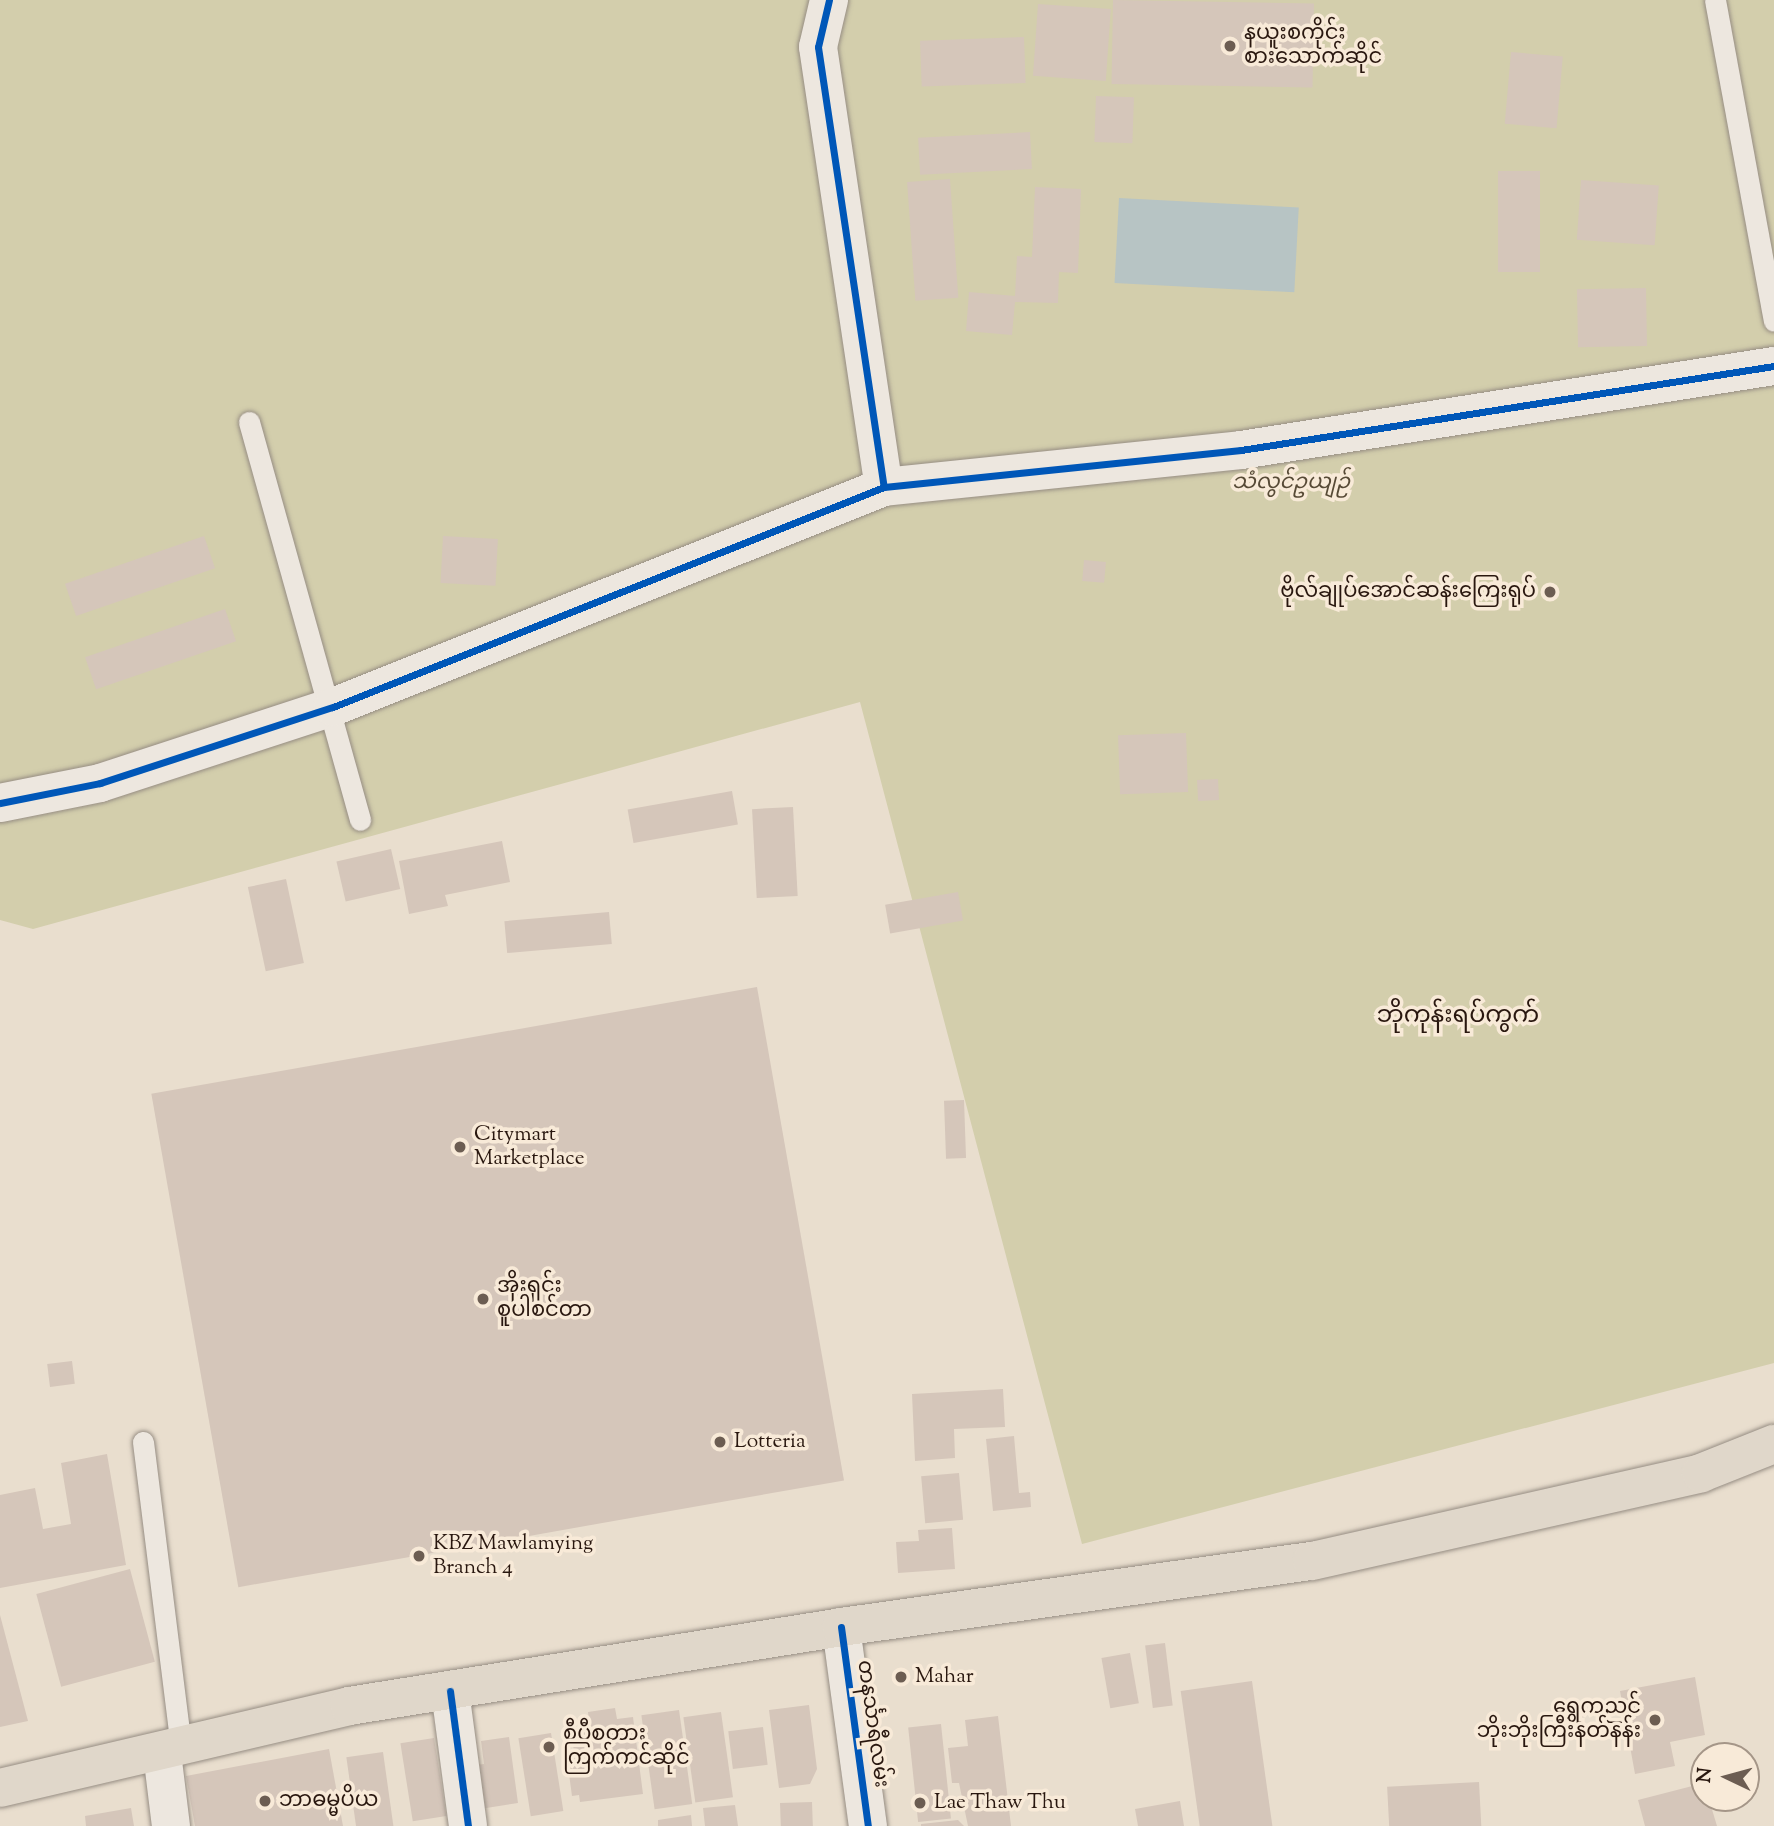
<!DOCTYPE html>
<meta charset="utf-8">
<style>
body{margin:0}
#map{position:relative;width:1774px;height:1826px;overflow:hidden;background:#e9dece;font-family:"Sorts Mill Goudy","Noto Sans Myanmar",serif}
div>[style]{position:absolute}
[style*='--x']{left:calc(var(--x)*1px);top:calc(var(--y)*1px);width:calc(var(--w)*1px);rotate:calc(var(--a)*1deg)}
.green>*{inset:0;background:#d3ceac}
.water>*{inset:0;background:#b7c4c4;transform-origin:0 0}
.building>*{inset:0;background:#d5c6ba;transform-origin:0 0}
.roads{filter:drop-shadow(0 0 2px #968d83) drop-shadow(0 0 2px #968d83)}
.lane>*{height:21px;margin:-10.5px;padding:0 10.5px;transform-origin:10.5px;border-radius:10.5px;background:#ede7df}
.street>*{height:38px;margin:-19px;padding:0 19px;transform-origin:19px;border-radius:19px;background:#ede7df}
.primary>*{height:38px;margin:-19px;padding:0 19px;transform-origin:19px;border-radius:19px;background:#e0d7ca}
.cycleway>*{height:7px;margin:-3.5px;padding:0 3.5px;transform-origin:3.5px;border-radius:3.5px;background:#0057b8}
.dots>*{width:19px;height:19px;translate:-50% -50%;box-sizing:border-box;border:4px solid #f8ead8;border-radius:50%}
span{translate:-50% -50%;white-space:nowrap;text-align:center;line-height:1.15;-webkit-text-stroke:7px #f8ead8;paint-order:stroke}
.poi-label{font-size:21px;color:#29170f}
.left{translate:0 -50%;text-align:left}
.right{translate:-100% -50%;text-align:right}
.park-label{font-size:21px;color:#574a36;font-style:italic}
.street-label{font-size:21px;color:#29170f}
.quarter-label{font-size:24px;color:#29170f}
.north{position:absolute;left:1690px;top:1742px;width:70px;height:70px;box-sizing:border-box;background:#f8ead8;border:2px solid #a59688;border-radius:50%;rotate:275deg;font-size:19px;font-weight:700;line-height:28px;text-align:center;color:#29170f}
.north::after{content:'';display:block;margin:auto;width:24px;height:32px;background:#6c5d52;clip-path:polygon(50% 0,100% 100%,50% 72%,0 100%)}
</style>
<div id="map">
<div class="green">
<div style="clip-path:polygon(0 0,1774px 0,1774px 1363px,1082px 1544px,860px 702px,33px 929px,0 920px)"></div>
</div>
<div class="water">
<div style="left:1119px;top:198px;width:180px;height:85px;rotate:3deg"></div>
</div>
<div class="building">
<div style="left:1113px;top:0;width:201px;height:84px;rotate:1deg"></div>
<div style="left:1038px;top:4px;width:73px;height:72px;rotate:4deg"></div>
<div style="left:1024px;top:37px;width:46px;height:104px;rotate:88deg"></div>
<div style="left:1511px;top:52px;width:52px;height:72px;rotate:5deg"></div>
<div style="left:1096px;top:96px;width:38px;height:46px;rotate:2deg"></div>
<div style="left:1030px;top:132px;width:37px;height:112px;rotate:87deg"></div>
<div style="left:1498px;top:171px;width:42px;height:101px"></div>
<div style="left:950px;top:179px;width:119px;height:43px;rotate:86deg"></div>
<div style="left:1581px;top:180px;width:78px;height:60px;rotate:4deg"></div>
<div style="clip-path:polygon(1035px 187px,1081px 189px,1078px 273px,1059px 272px,1058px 303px,1015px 302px,1012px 335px,966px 331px,969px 292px,1015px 296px,1017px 256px,1032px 257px)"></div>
<div style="left:1646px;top:288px;width:58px;height:69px;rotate:89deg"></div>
<div style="left:204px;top:536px;width:34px;height:147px;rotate:71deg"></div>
<div style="left:443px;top:536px;width:55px;height:47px;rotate:3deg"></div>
<div style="left:1084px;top:560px;width:22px;height:21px;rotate:5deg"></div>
<div style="left:225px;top:609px;width:34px;height:148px;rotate:71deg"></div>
<div style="left:1186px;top:733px;width:59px;height:68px;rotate:88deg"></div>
<div style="left:1218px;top:779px;width:21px;height:21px;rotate:87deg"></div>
<div style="left:732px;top:791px;width:34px;height:106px;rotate:80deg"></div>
<div style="left:793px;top:807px;width:89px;height:41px;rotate:87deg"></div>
<div style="clip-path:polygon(502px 841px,510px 882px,445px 895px,448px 906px,409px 914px,399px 861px)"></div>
<div style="left:391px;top:849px;width:41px;height:56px;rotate:77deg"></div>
<div style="left:286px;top:879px;width:86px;height:39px;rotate:78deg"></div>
<div style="left:958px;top:892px;width:29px;height:74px;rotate:80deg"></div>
<div style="left:609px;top:912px;width:32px;height:105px;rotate:85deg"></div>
<div style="left:757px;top:987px;width:501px;height:615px;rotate:80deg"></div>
<div style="left:964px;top:1100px;width:58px;height:20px;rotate:88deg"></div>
<div style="left:72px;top:1361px;width:23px;height:25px;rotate:83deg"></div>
<div style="clip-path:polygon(1003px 1389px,1005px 1427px,954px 1429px,955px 1458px,915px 1461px,912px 1394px)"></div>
<div style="clip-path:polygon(1014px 1436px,1019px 1493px,1030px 1492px,1031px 1507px,993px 1511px,986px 1439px)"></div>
<div style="clip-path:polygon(107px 1454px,126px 1565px,0 1588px,0 1495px,35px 1488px,43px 1529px,71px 1524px,61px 1463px)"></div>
<div style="left:959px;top:1473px;width:47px;height:38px;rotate:85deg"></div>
<div style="clip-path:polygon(952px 1528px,955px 1569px,898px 1573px,896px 1542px,919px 1541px,918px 1530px)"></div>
<div style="left:130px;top:1569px;width:96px;height:97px;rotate:75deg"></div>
<div style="clip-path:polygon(0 1615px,28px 1721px,0 1727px)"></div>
<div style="left:1165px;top:1643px;width:63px;height:20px;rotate:83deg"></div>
<div style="left:1130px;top:1653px;width:51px;height:29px;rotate:80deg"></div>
<div style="clip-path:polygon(1695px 1677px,1705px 1735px,1670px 1742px,1675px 1766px,1635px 1774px,1620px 1691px)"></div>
<div style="left:1252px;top:1681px;width:147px;height:72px;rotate:82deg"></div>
<div style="clip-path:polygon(809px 1705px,817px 1769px,810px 1784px,779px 1788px,769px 1710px)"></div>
<div style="clip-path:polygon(615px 1708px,617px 1719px,633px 1717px,643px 1794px,580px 1802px,579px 1795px,572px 1796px,567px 1759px,575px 1758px,571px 1731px,590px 1729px,588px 1712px)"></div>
<div style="left:679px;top:1710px;width:95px;height:38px;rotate:82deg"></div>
<div style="left:721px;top:1712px;width:86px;height:38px;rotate:82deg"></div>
<div style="clip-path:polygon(998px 1716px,1011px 1826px,968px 1826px,959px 1783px,952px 1783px,948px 1748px,968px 1746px,965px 1720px)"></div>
<div style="left:941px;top:1724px;width:95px;height:33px;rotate:84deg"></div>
<div style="left:763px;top:1727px;width:38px;height:35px;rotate:83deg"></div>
<div style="left:551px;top:1733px;width:79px;height:33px;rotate:81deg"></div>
<div style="clip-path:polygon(509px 1737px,518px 1803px,480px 1809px,475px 1765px,484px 1764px,481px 1741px)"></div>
<div style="left:434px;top:1738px;width:79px;height:34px;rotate:81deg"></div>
<div style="clip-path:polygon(329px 1749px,343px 1826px,195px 1826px,186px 1776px)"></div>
<div style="left:383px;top:1752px;width:75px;height:37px;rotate:82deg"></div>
<div style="left:1479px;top:1782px;width:44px;height:92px;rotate:87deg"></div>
<div style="clip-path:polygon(1704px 1783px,1717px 1826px,1645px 1826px,1638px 1800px)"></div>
<div style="clip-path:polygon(1180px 1801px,1184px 1826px,1138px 1826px,1135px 1809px)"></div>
<div style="left:812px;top:1802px;width:24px;height:32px;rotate:88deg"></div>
<div style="clip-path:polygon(735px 1805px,738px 1826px,705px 1826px,703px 1808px)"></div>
<div style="clip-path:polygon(131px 1808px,134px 1826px,86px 1826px,85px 1816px)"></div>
<div style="clip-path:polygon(691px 1815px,692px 1826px,658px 1826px,658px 1820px)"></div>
<div style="clip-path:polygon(958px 1820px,964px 1826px,921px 1826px,921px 1824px)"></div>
</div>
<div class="roads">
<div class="lane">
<div style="--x:1715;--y:0;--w:326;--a:79.6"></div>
<div style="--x:249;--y:422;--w:413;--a:74.4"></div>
<div style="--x:143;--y:1442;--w:308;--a:82.9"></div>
</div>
<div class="street">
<div style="--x:829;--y:0;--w:48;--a:103.2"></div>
<div style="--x:818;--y:47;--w:445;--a:81.5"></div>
<div style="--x:0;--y:803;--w:102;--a:-11.3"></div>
<div style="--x:100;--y:783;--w:245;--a:-18.1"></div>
<div style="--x:333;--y:707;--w:593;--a:-21.77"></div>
<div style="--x:884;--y:487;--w:359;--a:-5.9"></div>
<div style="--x:1241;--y:450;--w:540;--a:-8.96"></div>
<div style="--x:841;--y:1627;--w:201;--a:82.3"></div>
<div style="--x:450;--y:1691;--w:136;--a:82.4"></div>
<div style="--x:162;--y:1753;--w:74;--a:83"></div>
</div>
<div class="primary">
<div style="--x:0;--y:1788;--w:359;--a:-13.2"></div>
<div style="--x:349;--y:1706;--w:498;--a:-9.1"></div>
<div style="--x:841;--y:1627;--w:476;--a:-8"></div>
<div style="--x:1312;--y:1561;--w:399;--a:-12.7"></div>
<div style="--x:1701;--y:1473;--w:79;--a:-21.7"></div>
</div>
</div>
<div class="cycleway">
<div style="--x:829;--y:0;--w:48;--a:103.2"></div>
<div style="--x:818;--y:47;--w:445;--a:81.5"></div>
<div style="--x:0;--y:803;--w:102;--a:-11.3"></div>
<div style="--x:100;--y:783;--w:245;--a:-18.1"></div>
<div style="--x:333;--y:707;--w:593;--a:-21.77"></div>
<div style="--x:884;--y:487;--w:359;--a:-5.9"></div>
<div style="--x:1241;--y:450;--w:540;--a:-8.96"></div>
<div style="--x:841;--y:1627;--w:201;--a:82.3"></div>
<div style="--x:450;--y:1691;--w:136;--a:82.4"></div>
</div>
<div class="dots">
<div style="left:1230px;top:46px;background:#6c5d52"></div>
<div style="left:1550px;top:592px;background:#6c5d52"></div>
<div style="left:460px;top:1147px;background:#6c5d52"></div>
<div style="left:483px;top:1299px;background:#6c5d52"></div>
<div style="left:720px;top:1442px;background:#6c5d52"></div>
<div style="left:419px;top:1556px;background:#6c5d52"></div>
<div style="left:901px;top:1677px;background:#6c5d52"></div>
<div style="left:1655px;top:1720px;background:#6c5d52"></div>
<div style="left:549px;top:1747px;background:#6c5d52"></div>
<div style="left:265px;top:1801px;background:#6c5d52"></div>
<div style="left:920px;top:1803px;background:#6c5d52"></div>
</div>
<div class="poi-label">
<span class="left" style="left:1244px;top:46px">နယူးစကိုင်း<br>စားသောက်ဆိုင်</span>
<span class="right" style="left:1536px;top:592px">ဗိုလ်ချုပ်အောင်ဆန်းကြေးရုပ်</span>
<span class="left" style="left:474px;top:1147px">Citymart<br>Marketplace</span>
<span class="left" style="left:497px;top:1299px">အိုးရှင်း<br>စူပါစင်တာ</span>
<span class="left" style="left:734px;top:1442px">Lotteria</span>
<span class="left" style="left:433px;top:1556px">KBZ Mawlamying<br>Branch 4</span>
<span class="left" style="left:915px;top:1677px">Mahar</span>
<span class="right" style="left:1641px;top:1720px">ရွှေကညင်<br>ဘိုးဘိုးကြီးနတ်နန်း</span>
<span class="left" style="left:563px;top:1747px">စီပီစတား<br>ကြက်ကင်ဆိုင်</span>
<span class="left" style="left:279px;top:1801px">ဘာဓမ္မပိယ</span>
<span class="left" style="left:934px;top:1803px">Lae Thaw Thu</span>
</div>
<div class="park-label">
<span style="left:1291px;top:483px">သံလွင်ဥယျဉ်</span>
</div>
<div class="street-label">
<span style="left:872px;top:1724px;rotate:82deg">တနင်္သာရီလမ်း</span>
</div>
<div class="quarter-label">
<span style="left:1458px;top:1017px">ဘိုကုန်းရပ်ကွက်</span>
</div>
<div class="north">N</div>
</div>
